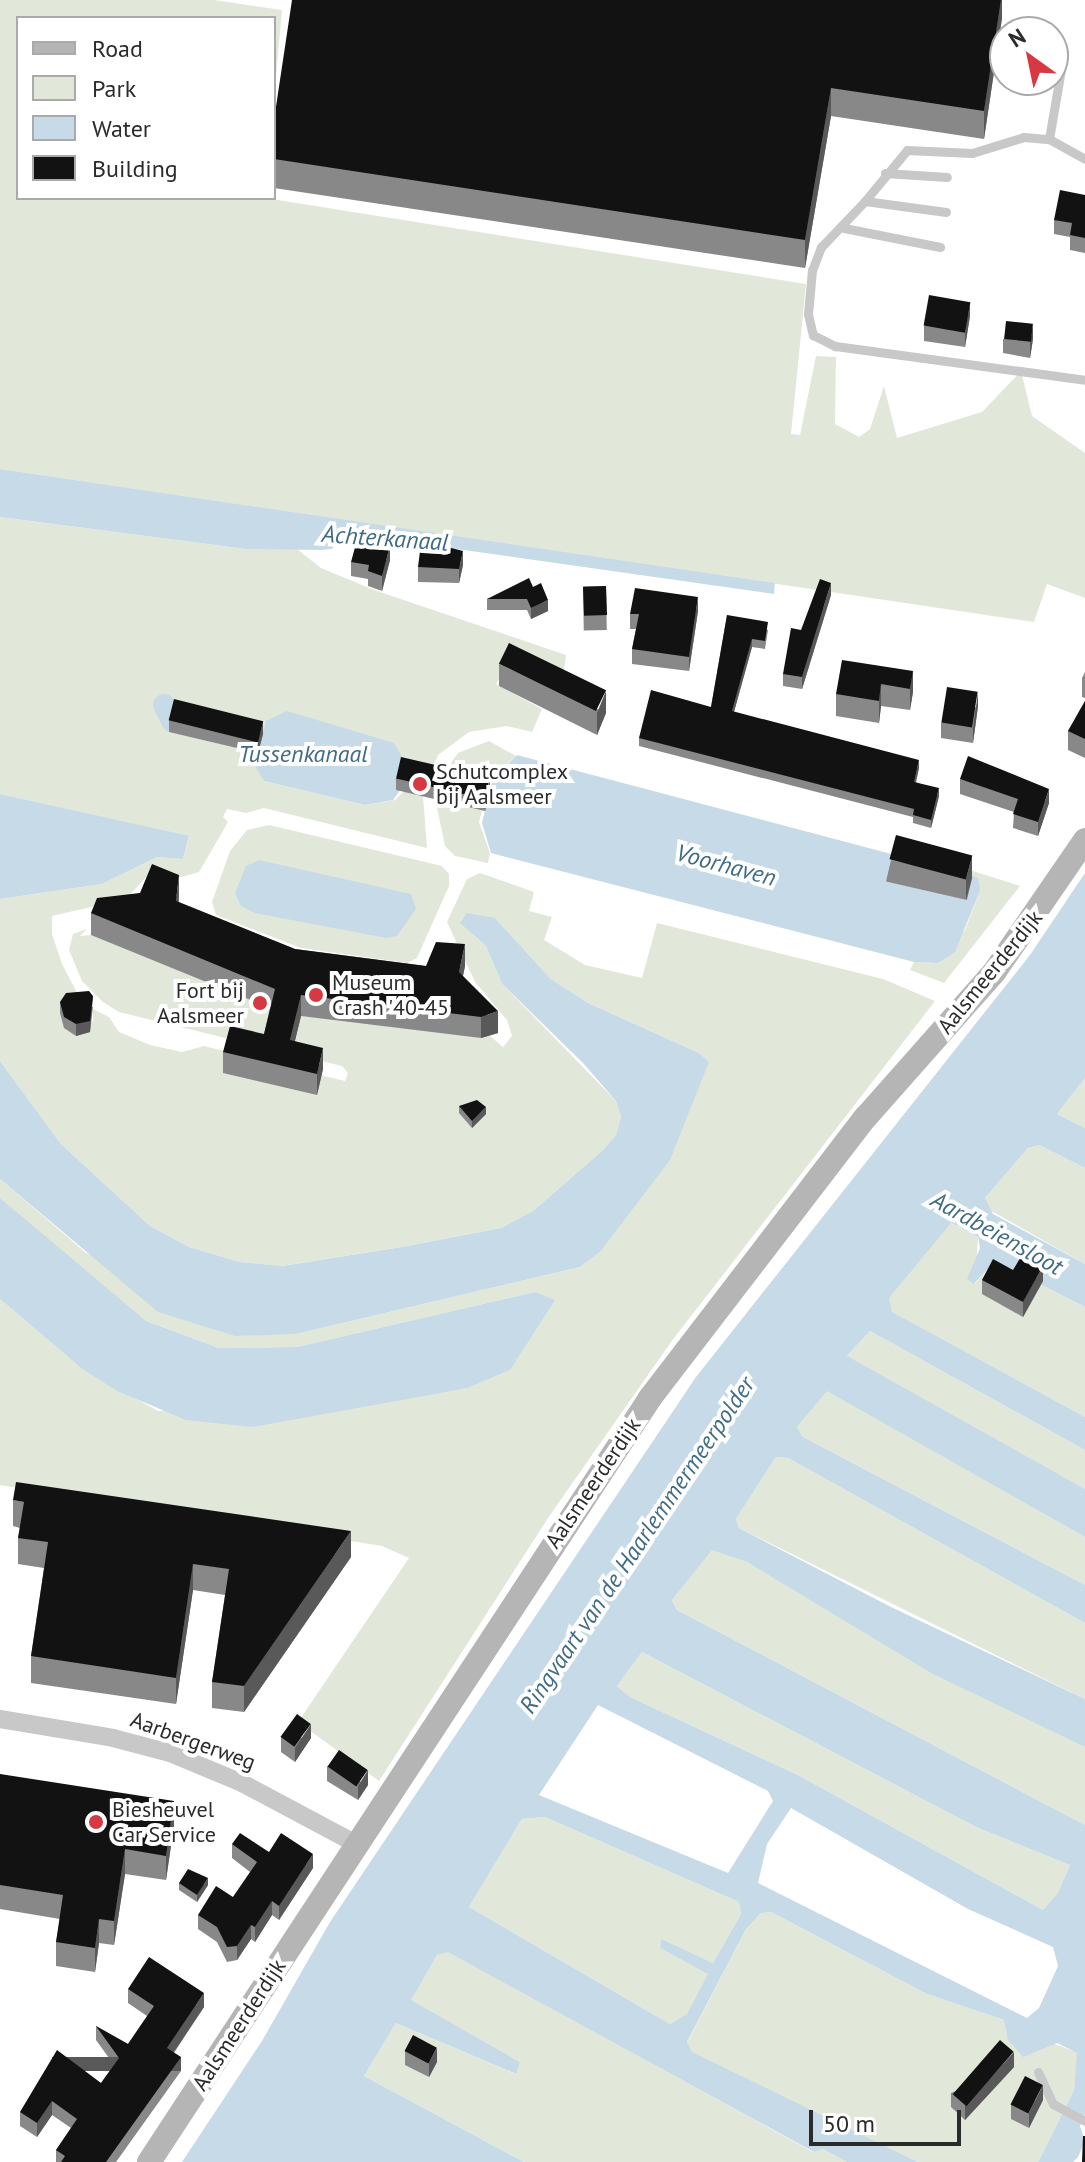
<!DOCTYPE html>
<style>
body{margin:0}
#map{position:relative;width:1085px;height:2162px;overflow:hidden;background:#fff;font-family:"PT Sans",sans-serif}
div>[style]{position:absolute}
[style*='--x']{left:calc(var(--x)*1px);top:calc(var(--y)*1px);width:calc(var(--w)*1px);rotate:calc(var(--a)*1deg)}
.green>*{inset:0;background:#e1e8d9}
.water>*{inset:0;background:#c7dae7}
.canal>*{height:22px;margin:-11px;padding:0 11px;transform-origin:11px;border-radius:11px;background:#c7dae7}
.lane>*{height:9px;margin:-4.5px;padding:0 4.5px;transform-origin:4.5px;border-radius:4.5px;background:#c8c8c8}
.street>*{height:18px;margin:-9px;padding:0 9px;transform-origin:9px;border-radius:9px;background:#c8c8c8}
.secondary>*{height:24px;margin:-12px;padding:0 12px;transform-origin:12px;border-radius:12px;background:#b5b5b5}
.wall>*{inset:0;background:#888;transform-origin:0 0}
.shaded-wall>*{inset:0;background:#595959;transform-origin:0 0}
.building>*{inset:0;background:#121212;transform-origin:0 0}
.dots>*{width:22px;height:22px;translate:-50% -50%;box-sizing:border-box;border:4px solid #fff;border-radius:50%}
span{translate:-50% -50%;white-space:nowrap;text-align:center;line-height:1.15;-webkit-text-stroke:8px #fff;paint-order:stroke}
.poi-label{font-size:22px;color:#2b2b2b}
.left{translate:0 -50%;text-align:left}
.right{translate:-100% -50%;text-align:right}
.street-label{font-size:22px;color:#2b2b2b}
.water-label{font-size:24px;color:#406b86;font-style:italic}
.legend{position:absolute;left:16px;top:16px;width:260px;height:184px;box-sizing:border-box;background:#fff;border:2px solid #aaa;margin:0;padding:10px 14px;list-style:none;font-size:24px;color:#2b2b2b}
.legend li{display:flex;align-items:center;gap:16px;height:40px}
.legend b{width:40px;border:2px solid #aaa}
.north{position:absolute;left:989px;top:16px;width:80px;height:80px;box-sizing:border-box;background:#fff;border:2px solid #aaa;border-radius:50%;rotate:327deg;font-size:22px;font-weight:700;line-height:32px;text-align:center;color:#2b2b2b}
.north::after{content:'';display:block;margin:auto;width:28px;height:36px;background:#d73943;clip-path:polygon(50% 0,100% 100%,50% 72%,0 100%)}
.scale{position:absolute;left:809px;top:2110px;width:152px;height:36px;box-sizing:border-box;border:4px solid #2b2b2b;border-top:0;padding-left:10px;font-size:24px;line-height:28px;white-space:nowrap;color:#2b2b2b;-webkit-text-stroke:6px #fff;paint-order:stroke}
</style>
<div id="map">
<div class="green">
<div style="clip-path:polygon(0 0,214px 0,282px 10px,274px 98px,274px 18px,18px 18px,18px 198px,265px 198px,806px 284px,791px 434px,800px 435px,816px 356px,836px 357px,835px 424px,859px 437px,870px 429px,884px 386px,897px 438px,982px 412px,1021px 371px,1032px 416px,1085px 453px,1085px 598px,1047px 584px,1034px 622px,0 469px)"></div>
<div style="clip-path:polygon(0 517px,246px 549px,297px 549px,321px 568px,374px 590px,566px 655px,562px 688px,509px 662px,496px 684px,542px 709px,532px 732px,507px 726px,469px 732px,438px 755px,429px 776px,264px 781px,365px 805px,395px 800px,404px 791px,423px 796px,427px 848px,264px 808px,246px 813px,227px 809px,223px 817px,228px 822px,199px 872px,182px 877px,148px 875px,126px 899px,52px 916px,52px 934px,62px 964px,93px 1023px,93px 1009px,109px 1017px,119px 1032px,150px 1045px,182px 1052px,204px 1046px,345px 1081px,348px 1073px,342px 1066px,292px 1054px,301px 1016px,488px 1034px,503px 1047px,512px 1036px,507px 1020px,475px 982px,447px 922px,467px 879px,480px 873px,534px 892px,529px 911px,552px 917px,544px 940px,585px 965px,642px 978px,657px 923px,883px 979px,935px 1001px,671px 1342px,548px 1518px,379px 1781px,298px 1722px,409px 1558px,382px 1546px,0 1485px,0 1299px,81px 1368px,158px 1411px,409px 1397px,468px 1388px,510px 1370px,535px 1292px,297px 1347px,219px 1348px,146px 1321px,116px 1298px,0 1198px,0 1179px,86px 1253px,296px 1334px,580px 1267px,600px 1252px,708px 1062px,699px 1053px,588px 1003px,551px 979px,495px 918px,472px 934px,486px 946px,502px 984px,616px 1101px,621px 1117px,616px 1135px,602px 1151px,533px 1211px,501px 1228px,402px 1247px,281px 1266px,240px 1262px,189px 1247px,150px 1226px,61px 1144px,0 1061px,0 899px,102px 884px,157px 857px,183px 859px,189px 837px,0 794px)"></div>
<div style="clip-path:polygon(489px 741px,516px 756px,490px 778px,487px 790px,439px 780px,458px 753px)"></div>
<div style="clip-path:polygon(435px 798px,482px 810px,479px 822px,490px 853px,488px 863px,455px 856px,445px 846px)"></div>
<div style="clip-path:polygon(evenodd,269px 825px,442px 866px,449px 874px,449px 886px,417px 958px,407px 963px,301px 948px,216px 915px,212px 902px,230px 851px,247px 830px,269px 825px,259px 860px,311px 873px,386px 938px,259px 860px)"></div>
<div style="clip-path:polygon(973px 871px,1020px 886px,944px 983px,910px 970px,914px 962px,938px 963px,965px 930px,980px 891px,965px 874px)"></div>
<div style="clip-path:polygon(87px 929px,80px 936px,99px 934px,275px 1010px,266px 1048px,119px 1012px,103px 1002px,82px 981px,69px 950px,73px 934px)"></div>
<div style="clip-path:polygon(1085px 1078px,1085px 1128px,1057px 1114px)"></div>
<div style="clip-path:polygon(1039px 1145px,1085px 1168px,1085px 1264px,986px 1208px,985px 1198px,1028px 1148px)"></div>
<div style="clip-path:polygon(950px 1223px,978px 1237px,975px 1284px,995px 1261px,1085px 1307px,1085px 1417px,891px 1312px,889px 1298px,896px 1286px)"></div>
<div style="clip-path:polygon(870px 1331px,1085px 1450px,1085px 1489px,852px 1362px,847px 1356px)"></div>
<div style="clip-path:polygon(827px 1390px,1085px 1537px,1085px 1585px,803px 1437px,797px 1427px)"></div>
<div style="clip-path:polygon(776px 1457px,788px 1458px,1085px 1623px,1085px 1699px,739px 1528px,736px 1519px)"></div>
<div style="clip-path:polygon(712px 1549px,747px 1562px,1085px 1747px,1085px 1825px,677px 1610px,672px 1600px)"></div>
<div style="clip-path:polygon(642px 1652px,976px 1827px,1070px 1865px,1058px 1894px,1043px 1910px,798px 1775px,630px 1697px,617px 1686px)"></div>
<div style="clip-path:polygon(545px 1817px,739px 1902px,741px 1914px,713px 1963px,661px 1940px,660px 1948px,709px 1974px,688px 2014px,670px 2024px,469px 1907px,522px 1819px)"></div>
<div style="clip-path:polygon(771px 1912px,927px 1994px,1004px 2020px,1009px 2026px,1078px 2053px,1074px 2090px,1038px 2162px,918px 2162px,692px 2053px,687px 2043px,746px 1929px,761px 1913px)"></div>
<div style="clip-path:polygon(448px 1951px,813px 2152px,823px 2149px,847px 2162px,524px 2162px,364px 2076px,396px 2023px,515px 2074px,520px 2062px,410px 2000px,437px 1955px)"></div>
</div>
<div class="water">
<div style="clip-path:polygon(0 469px,775px 583px,774px 594px,428px 545px,340px 537px,332px 549px,321px 550px,246px 549px,0 517px)"></div>
<div style="clip-path:polygon(287px 711px,394px 743px,403px 759px,401px 789px,393px 800px,365px 805px,264px 781px,255px 766px,266px 721px)"></div>
<div style="clip-path:polygon(517px 755px,963px 873px,978px 878px,980px 891px,955px 952px,938px 963px,914px 962px,491px 853px,482px 823px,493px 778px)"></div>
<div style="clip-path:polygon(0 794px,189px 836px,183px 859px,157px 857px,102px 884px,0 899px)"></div>
<div style="clip-path:polygon(259px 860px,411px 894px,416px 909px,397px 936px,386px 938px,255px 913px,241px 906px,235px 893px,246px 866px)"></div>
<div style="clip-path:polygon(evenodd,1085px 873px,1085px 1078px,1057px 1114px,1085px 1128px,1085px 1168px,1039px 1145px,1028px 1148px,985px 1198px,993px 1214px,1085px 1264px,1085px 1307px,995px 1261px,974px 1284px,967px 1279px,980px 1248px,978px 1237px,951px 1223px,889px 1298px,892px 1312px,1085px 1417px,1085px 1450px,870px 1331px,847px 1356px,1085px 1489px,1085px 1537px,827px 1391px,797px 1427px,803px 1437px,1085px 1585px,1085px 1623px,788px 1458px,776px 1457px,736px 1519px,739px 1528px,891px 1607px,1085px 1699px,1085px 1747px,933px 1674px,747px 1562px,712px 1550px,672px 1600px,677px 1610px,1085px 1825px,1085px 2114px,1080px 2126px,1085px 2141px,1078px 2157px,1073px 2162px,1038px 2162px,1074px 2090px,1077px 2053px,1057px 2043px,1023px 2057px,1008px 2040px,1004px 2020px,927px 1994px,771px 1912px,761px 1913px,746px 1929px,687px 2042px,692px 2052px,918px 2162px,847px 2162px,823px 2149px,814px 2152px,448px 1952px,437px 1955px,411px 2000px,520px 2062px,516px 2074px,396px 2023px,364px 2076px,524px 2162px,182px 2162px,262px 2041px,330px 1922px,696px 1377px,1030px 955px,1085px 873px,642px 1652px,976px 1827px,1070px 1865px,1058px 1893px,1043px 1910px,798px 1775px,630px 1697px,617px 1686px,642px 1652px,1085px 873px,598px 1705px,768px 1791px,773px 1801px,728px 1873px,539px 1795px,598px 1705px,1085px 873px,791px 1808px,968px 1909px,1053px 1947px,1058px 1966px,1039px 2008px,1027px 2018px,758px 1883px,767px 1844px,791px 1808px,1085px 873px,545px 1817px,739px 1902px,741px 1914px,713px 1963px,661px 1939px,660px 1948px,708px 1974px,687px 2014px,670px 2024px,469px 1907px,522px 1819px,545px 1817px)"></div>
<div style="clip-path:polygon(467px 913px,495px 918px,551px 979px,588px 1003px,699px 1053px,709px 1062px,670px 1160px,600px 1252px,580px 1267px,296px 1334px,235px 1336px,158px 1312px,0 1179px,0 1061px,61px 1144px,150px 1226px,189px 1247px,240px 1262px,282px 1266px,402px 1247px,501px 1228px,533px 1211px,602px 1151px,616px 1135px,621px 1117px,616px 1101px,583px 1063px,502px 984px,486px 946px,460px 923px)"></div>
<div style="clip-path:polygon(0 1198px,146px 1321px,219px 1348px,297px 1347px,535px 1292px,555px 1300px,510px 1370px,468px 1388px,252px 1427px,186px 1420px,117px 1391px,81px 1368px,0 1299px)"></div>
</div>
<div class="canal">
<div style="--x:164;--y:705;--w:18;--a:63"></div>
<div style="--x:172;--y:721;--w:25;--a:14"></div>
</div>
<div class="lane">
<div style="--x:1064;--y:52;--w:88;--a:99.8"></div>
<div style="--x:1049;--y:139;--w:41;--a:29.1"></div>
<div style="--x:885;--y:173;--w:62;--a:3.7"></div>
<div style="--x:865;--y:201;--w:64;--a:133.7"></div>
<div style="--x:821;--y:247;--w:25;--a:111"></div>
<div style="--x:812;--y:270;--w:44;--a:95.2"></div>
<div style="--x:808;--y:314;--w:22;--a:77"></div>
<div style="--x:813;--y:335;--w:25;--a:27"></div>
<div style="--x:835;--y:346;--w:252;--a:7.7"></div>
<div style="--x:946;--y:212;--w:82;--a:-172.3"></div>
<div style="--x:865;--y:201;--w:66;--a:-50.5"></div>
<div style="--x:907;--y:150;--w:65;--a:2.6"></div>
<div style="--x:972;--y:153;--w:54;--a:-17.1"></div>
<div style="--x:1024;--y:137;--w:25;--a:5"></div>
<div style="--x:844;--y:228;--w:98;--a:11.2"></div>
<div style="--x:1038;--y:2072;--w:35;--a:65"></div>
<div style="--x:1053;--y:2104;--w:36;--a:28"></div>
</div>
<div class="street">
<div style="--x:0;--y:1719;--w:115;--a:9.5"></div>
<div style="--x:113;--y:1738;--w:59;--a:14.7"></div>
<div style="--x:170;--y:1753;--w:78;--a:22.6"></div>
<div style="--x:242;--y:1783;--w:132;--a:28.1"></div>
</div>
<div class="secondary">
<div style="--x:149;--y:2162;--w:914;--a:-56.74"></div>
<div style="--x:650;--y:1398;--w:354;--a:-52.5"></div>
<div style="--x:866;--y:1117;--w:195;--a:-48.5"></div>
<div style="--x:995;--y:971;--w:159;--a:-55.5"></div>
</div>
<div class="wall">
<div style="clip-path:polygon(1002px 0,1002px 18px,984px 139px,831px 116px,805px 268px,274px 188px,274px 120px)"></div>
<div style="clip-path:polygon(1085px 195px,1085px 253px,1070px 250px,1070px 237px,1054px 234px,1054px 220px)"></div>
<div style="clip-path:polygon(970px 316px,965px 347px,924px 341px,924px 326px)"></div>
<div style="clip-path:polygon(1003px 339px,1033px 339px,1030px 358px,1003px 353px)"></div>
<div style="clip-path:polygon(390px 560px,382px 591px,368px 586px,368px 579px,351px 576px,351px 562px)"></div>
<div style="clip-path:polygon(463px 565px,459px 583px,418px 582px,418px 567px)"></div>
<div style="left:606px;top:586px;width:44px;height:23px;rotate:89deg"></div>
<div style="clip-path:polygon(533px 587px,548px 611px,531px 619px,527px 610px,487px 610px,487px 599px)"></div>
<div style="clip-path:polygon(831px 595px,802px 689px,783px 686px,783px 674px)"></div>
<div style="clip-path:polygon(698px 611px,689px 671px,632px 664px,632px 649px,636px 629px,630px 629px,630px 614px)"></div>
<div style="clip-path:polygon(727px 615px,768px 630px,765px 649px,752px 647px,734px 712px,919px 768px,916px 782px,939px 796px,931px 828px,913px 823px,913px 817px,639px 746px,639px 738px,711px 707px)"></div>
<div style="clip-path:polygon(499px 664px,606px 713px,597px 735px,499px 686px)"></div>
<div style="clip-path:polygon(913px 671px,913px 692px,910px 710px,881px 706px,879px 723px,836px 716px,836px 694px)"></div>
<div style="clip-path:polygon(1085px 672px,1085px 698px,1082px 697px,1082px 678px)"></div>
<div style="clip-path:polygon(1085px 701px,1085px 758px,1068px 750px,1068px 731px)"></div>
<div style="clip-path:polygon(978px 706px,973px 743px,941px 738px,941px 723px)"></div>
<div style="clip-path:polygon(169px 720px,263px 734px,258px 753px,169px 732px)"></div>
<div style="clip-path:polygon(396px 778px,490px 790px,485px 811px,396px 790px)"></div>
<div style="clip-path:polygon(960px 779px,1049px 803px,1038px 836px,1013px 828px,1014px 812px,960px 794px)"></div>
<div style="left:891px;top:860px;width:83px;height:22px;rotate:13deg"></div>
<div style="clip-path:polygon(140px 893px,179px 896px,179px 902px,295px 949px,426px 966px,465px 966px,463px 976px,498px 1033px,481px 1038px,301px 1016px,295px 1041px,323px 1069px,317px 1095px,223px 1073px,223px 1052px,264px 1034px,270px 1008px,91px 935px,91px 913px)"></div>
<div style="clip-path:polygon(60px 1002px,93px 1007px,90px 1032px,76px 1036px,64px 1028px,60px 1013px)"></div>
<div style="clip-path:polygon(459px 1106px,486px 1114px,472px 1128px,459px 1113px)"></div>
<div style="clip-path:polygon(1013px 1270px,1043px 1281px,1023px 1317px,982px 1294px,982px 1280px)"></div>
<div style="clip-path:polygon(13px 1500px,351px 1557px,244px 1712px,212px 1708px,212px 1682px,225px 1595px,193px 1590px,176px 1704px,31px 1683px,31px 1656px,44px 1568px,18px 1564px,18px 1538px,20px 1528px,13px 1526px)"></div>
<div style="clip-path:polygon(281px 1737px,311px 1738px,295px 1762px,281px 1752px)"></div>
<div style="clip-path:polygon(327px 1766px,368px 1785px,358px 1800px,327px 1781px)"></div>
<div style="clip-path:polygon(0 1774px,174px 1825px,166px 1880px,125px 1874px,114px 1945px,99px 1943px,95px 1972px,56px 1966px,56px 1942px,60px 1919px,0 1909px)"></div>
<div style="clip-path:polygon(232px 1844px,269px 1852px,313px 1868px,279px 1920px,272px 1915px,255px 1942px,251px 1939px,237px 1960px,227px 1962px,217px 1942px,198px 1929px,198px 1915px,233px 1897px,250px 1872px,232px 1858px)"></div>
<div style="clip-path:polygon(179px 1883px,208px 1885px,197px 1902px,179px 1890px)"></div>
<div style="clip-path:polygon(128px 1989px,204px 2007px,174px 2053px,181px 2071px,116px 2162px,56px 2162px,56px 2150px,71px 2128px,52px 2115px,37px 2137px,20px 2126px,20px 2112px,101px 2083px,114px 2065px,96px 2040px,96px 2026px,128px 2044px,147px 2016px,128px 2003px)"></div>
<div style="clip-path:polygon(405px 2051px,437px 2062px,429px 2077px,405px 2065px)"></div>
<div style="clip-path:polygon(1014px 2067px,965px 2120px,951px 2107px,951px 2093px)"></div>
<div style="clip-path:polygon(1043px 2100px,1029px 2128px,1011px 2119px,1011px 2105px)"></div>
</div>
<div class="shaded-wall">
<div style="clip-path:polygon(1001px 0,1002px 0,1002px 18px,984px 139px,984px 111px)"></div>
<div style="clip-path:polygon(831px 88px,831px 116px,805px 268px,805px 240px)"></div>
<div style="clip-path:polygon(970px 302px,970px 316px,965px 347px,965px 333px)"></div>
<div style="clip-path:polygon(1033px 324px,1033px 339px,1030px 358px,1030px 343px)"></div>
<div style="clip-path:polygon(390px 546px,390px 560px,382px 591px,382px 576px)"></div>
<div style="clip-path:polygon(463px 551px,463px 565px,459px 583px,459px 569px)"></div>
<div style="clip-path:polygon(831px 583px,831px 595px,802px 689px,802px 677px)"></div>
<div style="clip-path:polygon(698px 597px,698px 611px,689px 671px,689px 657px)"></div>
<div style="clip-path:polygon(548px 600px,548px 611px,531px 619px,531px 608px)"></div>
<div style="clip-path:polygon(752px 639px,752px 647px,732px 719px,732px 711px)"></div>
<div style="clip-path:polygon(913px 671px,913px 692px,910px 710px,910px 689px)"></div>
<div style="clip-path:polygon(881px 684px,881px 706px,879px 723px,879px 701px)"></div>
<div style="clip-path:polygon(606px 691px,606px 713px,597px 735px,597px 713px)"></div>
<div style="clip-path:polygon(978px 692px,978px 706px,973px 743px,973px 728px)"></div>
<div style="clip-path:polygon(263px 722px,263px 734px,258px 753px,258px 741px)"></div>
<div style="clip-path:polygon(919px 760px,919px 768px,914px 790px,914px 782px)"></div>
<div style="clip-path:polygon(490px 778px,490px 790px,485px 811px,485px 798px)"></div>
<div style="clip-path:polygon(939px 788px,939px 796px,931px 828px,931px 820px)"></div>
<div style="clip-path:polygon(1049px 789px,1049px 803px,1038px 836px,1038px 822px)"></div>
<div style="clip-path:polygon(972px 856px,972px 878px,966px 900px,966px 879px)"></div>
<div style="clip-path:polygon(179px 875px,179px 896px,176px 923px,176px 901px)"></div>
<div style="clip-path:polygon(465px 944px,465px 966px,459px 994px,459px 972px)"></div>
<div style="clip-path:polygon(301px 995px,301px 1016px,290px 1061px,290px 1040px)"></div>
<div style="clip-path:polygon(93px 996px,90px 1032px,76px 1036px,76px 1024px)"></div>
<div style="clip-path:polygon(498px 1011px,498px 1033px,481px 1038px,481px 1017px)"></div>
<div style="clip-path:polygon(323px 1048px,323px 1069px,317px 1095px,317px 1074px)"></div>
<div style="clip-path:polygon(486px 1107px,486px 1114px,472px 1128px,472px 1121px)"></div>
<div style="clip-path:polygon(1043px 1266px,1043px 1281px,1023px 1317px,1023px 1302px)"></div>
<div style="clip-path:polygon(351px 1531px,351px 1557px,244px 1712px,244px 1686px)"></div>
<div style="clip-path:polygon(193px 1564px,193px 1590px,176px 1704px,176px 1678px)"></div>
<div style="clip-path:polygon(311px 1724px,311px 1738px,295px 1762px,295px 1748px)"></div>
<div style="clip-path:polygon(368px 1770px,368px 1785px,358px 1800px,358px 1786px)"></div>
<div style="clip-path:polygon(174px 1801px,174px 1825px,166px 1880px,166px 1856px)"></div>
<div style="clip-path:polygon(125px 1849px,125px 1874px,114px 1945px,114px 1921px)"></div>
<div style="clip-path:polygon(313px 1854px,313px 1868px,279px 1920px,279px 1906px)"></div>
<div style="clip-path:polygon(208px 1878px,208px 1885px,197px 1902px,197px 1895px)"></div>
<div style="clip-path:polygon(272px 1901px,272px 1915px,255px 1942px,255px 1927px)"></div>
<div style="clip-path:polygon(99px 1919px,99px 1943px,95px 1972px,95px 1948px)"></div>
<div style="clip-path:polygon(251px 1925px,251px 1939px,237px 1960px,237px 1946px)"></div>
<div style="clip-path:polygon(204px 1993px,204px 2007px,167px 2062px,167px 2048px)"></div>
<div style="clip-path:polygon(437px 2048px,437px 2062px,429px 2077px,429px 2062px)"></div>
<div style="clip-path:polygon(1014px 2052px,1014px 2067px,965px 2120px,965px 2106px)"></div>
<div style="left:181px;top:2057px;width:14px;height:129px;rotate:90deg"></div>
<div style="clip-path:polygon(1043px 2085px,1043px 2100px,1029px 2128px,1029px 2113px)"></div>
<div style="clip-path:polygon(52px 2101px,52px 2115px,37px 2137px,37px 2123px)"></div>
</div>
<div class="building">
<div style="clip-path:polygon(292px 0,1001px 0,984px 111px,831px 88px,805px 240px,274px 159px,274px 120px)"></div>
<div style="clip-path:polygon(1060px 190px,1085px 195px,1085px 238px,1070px 235px,1072px 223px,1054px 220px)"></div>
<div style="left:929px;top:295px;width:42px;height:31px;rotate:10deg"></div>
<div style="left:1006px;top:321px;width:27px;height:18px;rotate:6deg"></div>
<div style="clip-path:polygon(357px 540px,390px 546px,382px 576px,368px 571px,369px 565px,351px 562px)"></div>
<div style="clip-path:polygon(428px 542px,463px 551px,459px 569px,418px 567px,420px 551px,425px 552px)"></div>
<div style="clip-path:polygon(529px 578px,533px 587px,541px 583px,548px 600px,531px 608px,527px 599px,487px 599px)"></div>
<div style="clip-path:polygon(820px 579px,831px 583px,802px 677px,783px 674px,791px 628px,801px 630px)"></div>
<div style="left:606px;top:586px;width:29px;height:23px;rotate:88deg"></div>
<div style="clip-path:polygon(635px 588px,698px 597px,689px 657px,632px 649px,639px 614px,630px 614px)"></div>
<div style="clip-path:polygon(727px 615px,768px 622px,765px 641px,752px 639px,732px 711px,919px 760px,914px 782px,939px 788px,931px 820px,913px 815px,914px 809px,639px 738px,651px 690px,711px 707px)"></div>
<div style="left:509px;top:643px;width:108px;height:23px;rotate:26deg"></div>
<div style="clip-path:polygon(842px 660px,913px 671px,910px 689px,881px 684px,879px 701px,836px 694px)"></div>
<div style="left:947px;top:687px;width:31px;height:36px;rotate:9deg"></div>
<div style="left:174px;top:699px;width:92px;height:22px;rotate:14deg"></div>
<div style="clip-path:polygon(1085px 701px,1085px 739px,1068px 731px)"></div>
<div style="clip-path:polygon(968px 756px,1049px 789px,1038px 822px,1013px 814px,1018px 799px,960px 779px)"></div>
<div style="left:401px;top:757px;width:91px;height:22px;rotate:13deg"></div>
<div style="left:896px;top:835px;width:79px;height:25px;rotate:15deg"></div>
<div style="clip-path:polygon(152px 864px,179px 875px,176px 901px,295px 949px,426px 966px,436px 942px,465px 944px,459px 972px,498px 1011px,481px 1017px,301px 995px,290px 1040px,323px 1048px,317px 1074px,223px 1052px,230px 1026px,264px 1034px,275px 989px,91px 913px,97px 898px,140px 893px)"></div>
<div style="clip-path:polygon(89px 991px,93px 996px,90px 1021px,76px 1024px,64px 1017px,60px 1002px,66px 993px)"></div>
<div style="clip-path:polygon(477px 1100px,486px 1107px,472px 1121px,459px 1106px)"></div>
<div style="clip-path:polygon(1022px 1255px,1043px 1266px,1023px 1302px,982px 1280px,993px 1259px,1013px 1270px)"></div>
<div style="clip-path:polygon(16px 1482px,351px 1531px,244px 1686px,212px 1682px,229px 1569px,193px 1564px,176px 1678px,31px 1656px,48px 1542px,18px 1538px,24px 1502px,13px 1500px)"></div>
<div style="left:297px;top:1714px;width:17px;height:28px;rotate:36deg"></div>
<div style="left:339px;top:1750px;width:35px;height:20px;rotate:35deg"></div>
<div style="clip-path:polygon(0 1774px,174px 1801px,166px 1856px,125px 1849px,114px 1921px,99px 1919px,95px 1948px,56px 1942px,63px 1895px,0 1885px)"></div>
<div style="clip-path:polygon(240px 1833px,269px 1852px,281px 1833px,313px 1854px,279px 1906px,272px 1901px,255px 1927px,251px 1925px,237px 1946px,227px 1947px,217px 1927px,198px 1915px,216px 1886px,233px 1897px,257px 1862px,232px 1844px)"></div>
<div style="clip-path:polygon(188px 1869px,208px 1878px,197px 1895px,179px 1883px)"></div>
<div style="clip-path:polygon(149px 1957px,204px 1993px,167px 2048px,181px 2057px,106px 2162px,61px 2162px,65px 2156px,56px 2150px,77px 2119px,52px 2101px,37px 2123px,20px 2112px,57px 2050px,101px 2083px,119px 2058px,96px 2026px,128px 2044px,154px 2006px,128px 1989px)"></div>
<div style="left:413px;top:2035px;width:27px;height:18px;rotate:28deg"></div>
<div style="left:1000px;top:2040px;width:18px;height:72px;rotate:41deg"></div>
<div style="left:1025px;top:2076px;width:20px;height:32px;rotate:27deg"></div>
<div style="clip-path:polygon(1083px 2136px,1085px 2136px,1085px 2162px,1082px 2162px)"></div>
</div>
<div class="dots">
<div style="left:420px;top:784px;background:#d73943"></div>
<div style="left:316px;top:995px;background:#d73943"></div>
<div style="left:260px;top:1003px;background:#d73943"></div>
<div style="left:96px;top:1822px;background:#d73943"></div>
</div>
<div class="poi-label">
<span class="left" style="left:436px;top:784px">Schutcomplex<br>bij Aalsmeer</span>
<span class="left" style="left:332px;top:995px">Museum<br>Crash '40-45</span>
<span class="right" style="left:244px;top:1003px">Fort bij<br>Aalsmeer</span>
<span class="left" style="left:112px;top:1822px">Biesheuvel<br>Car Service</span>
</div>
<div class="street-label">
<span style="left:990px;top:972px;rotate:-51deg">Aalsmeerderdijk</span>
<span style="left:593px;top:1483px;rotate:-56deg">Aalsmeerderdijk</span>
<span style="left:193px;top:1741px;rotate:20deg">Aarbergerweg</span>
<span style="left:239px;top:2025px;rotate:-57deg">Aalsmeerderdijk</span>
</div>
<div class="water-label">
<span style="left:385px;top:538px;rotate:4deg">Achterkanaal</span>
<span style="left:303px;top:754px">Tussenkanaal</span>
<span style="left:726px;top:865px;rotate:15deg">Voorhaven</span>
<span style="left:997px;top:1233px;rotate:29deg">Aardbeiensloot</span>
<span style="left:637px;top:1545px;rotate:-56deg">Ringvaart van de Haarlemmermeerpolder</span>
</div>
<ul class="legend">
<li><b style="height:10px;background:#b5b5b5"></b>Road</li>
<li><b style="height:22px;background:#e1e8d9"></b>Park</li>
<li><b style="height:22px;background:#c7dae7"></b>Water</li>
<li><b style="height:22px;background:#121212"></b>Building</li>
</ul>
<div class="north">N</div>
<div class="scale">50 m</div>
</div>
